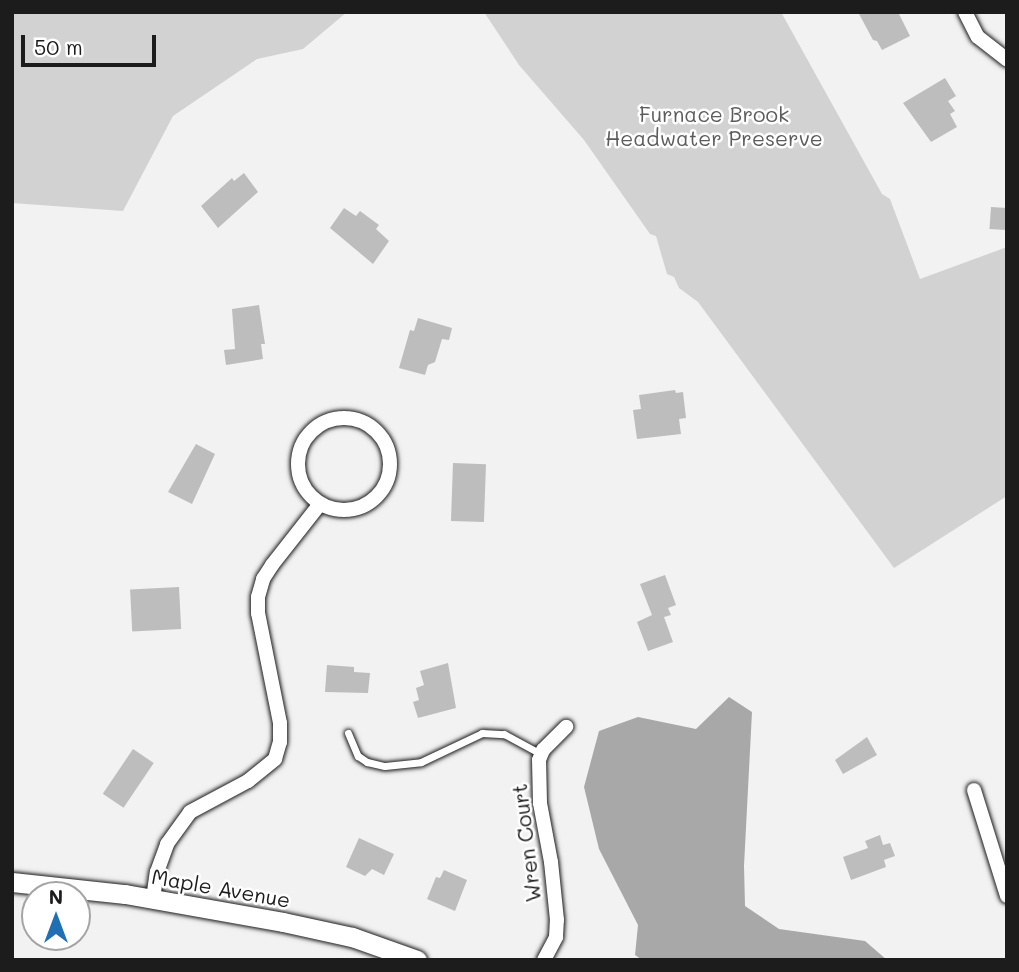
<!DOCTYPE html>
<style>
body{margin:0}
#map{position:relative;width:1019px;height:972px;overflow:hidden;background:#f2f2f2;font-family:Mali,sans-serif}
div>[style]{position:absolute}
[style*='--x']{left:calc(var(--x)*1px);top:calc(var(--y)*1px);width:calc(var(--w)*1px);rotate:calc(var(--a)*1deg)}
.green>*{inset:0;background:#d2d2d2}
.water>*{inset:0;background:#a8a8a8}
.building>*{inset:0;background:#bdbdbd;transform-origin:0 0}
.roads{filter:drop-shadow(0 0 2px #1c1c1c) drop-shadow(0 0 2px #1c1c1c)}
.lane>*{height:7px;margin:-3.5px;padding:0 3.5px;transform-origin:3.5px;border-radius:3.5px;background:#fff}
.street>*{height:14px;margin:-7px;padding:0 7px;transform-origin:7px;border-radius:7px;background:#fff}
.street>.ring{margin:-7px;padding:0;box-sizing:content-box;background:none;border:14px solid #fff;border-radius:50%}
.secondary>*{height:19px;margin:-9.5px;padding:0 9.5px;transform-origin:9.5px;border-radius:9.5px;background:#fff}
span{translate:-50% -50%;white-space:nowrap;text-align:center;line-height:1.15;-webkit-text-stroke:5px #fff;paint-order:stroke}
.park-label{font-size:21px;color:#5c5c5c}
.street-label{font-size:21px;color:#1c1c1c}
.frame{position:absolute;inset:0;border:14px solid #1c1c1c;pointer-events:none}
.north{position:absolute;left:21px;top:881px;width:70px;height:70px;box-sizing:border-box;background:#fff;border:2px solid #a4a4a4;border-radius:50%;rotate:0deg;font-size:19px;font-weight:700;line-height:28px;text-align:center;color:#1c1c1c}
.north::after{content:'';display:block;margin:auto;width:24px;height:32px;background:#1f6fb2;clip-path:polygon(50% 0,100% 100%,50% 72%,0 100%)}
.scale{position:absolute;left:21px;top:35px;width:135px;height:32px;box-sizing:border-box;border:4px solid #1c1c1c;border-top:0;padding-left:9px;font-size:21px;line-height:24px;white-space:nowrap;color:#1c1c1c;-webkit-text-stroke:5px #fff;paint-order:stroke}
</style>
<div id="map">
<div class="green">
<div style="clip-path:polygon(12px 12px,347px 12px,303px 49px,257px 59px,173px 116px,123px 211px,12px 203px)"></div>
<div style="clip-path:polygon(484px 12px,781px 12px,882px 194px,890px 199px,920px 279px,1007px 247px,1007px 496px,894px 568px,698px 302px,679px 288px,674px 277px,667px 274px,656px 236px,650px 234px,584px 140px,519px 65px)"></div>
</div>
<div class="water">
<div style="clip-path:polygon(729px 697px,752px 712px,744px 866px,745px 906px,779px 929px,865px 941px,887px 960px,642px 960px,635px 955px,638px 925px,599px 849px,584px 787px,599px 731px,638px 717px,696px 729px)"></div>
</div>
<div class="building">
<div style="clip-path:polygon(858px 12px,898px 12px,910px 36px,882px 50px,877px 41px,873px 40px)"></div>
<div style="clip-path:polygon(945px 78px,956px 96px,948px 101px,955px 111px,950px 114px,957px 127px,931px 142px,903px 103px)"></div>
<div style="clip-path:polygon(244px 173px,258px 192px,218px 228px,201px 206px,232px 178px,234px 181px)"></div>
<div style="left:991px;top:207px;width:16px;height:22px;rotate:4deg"></div>
<div style="clip-path:polygon(344px 208px,356px 216px,360px 211px,379px 225px,376px 229px,389px 241px,373px 264px,330px 228px)"></div>
<div style="clip-path:polygon(259px 305px,265px 344px,261px 344px,263px 359px,226px 365px,224px 350px,235px 349px,232px 309px)"></div>
<div style="clip-path:polygon(418px 318px,452px 328px,449px 340px,442px 339px,435px 362px,428px 365px,425px 375px,399px 368px,410px 330px,414px 331px)"></div>
<div style="clip-path:polygon(675px 390px,676px 393px,683px 392px,686px 418px,679px 419px,681px 434px,637px 439px,633px 410px,641px 409px,639px 395px)"></div>
<div style="clip-path:polygon(196px 444px,215px 454px,192px 504px,168px 492px)"></div>
<div style="left:453px;top:463px;width:33px;height:58px;rotate:2deg"></div>
<div style="clip-path:polygon(665px 575px,676px 605px,668px 608px,671px 615px,664px 617px,673px 642px,648px 651px,637px 622px,652px 615px,640px 584px)"></div>
<div style="left:179px;top:587px;width:42px;height:49px;rotate:87deg"></div>
<div style="clip-path:polygon(448px 663px,456px 708px,418px 718px,413px 702px,419px 700px,416px 688px,424px 685px,420px 671px)"></div>
<div style="clip-path:polygon(327px 665px,354px 667px,354px 672px,370px 673px,368px 693px,325px 692px)"></div>
<div style="clip-path:polygon(867px 737px,877px 755px,843px 774px,835px 760px)"></div>
<div style="left:133px;top:749px;width:25px;height:54px;rotate:34deg"></div>
<div style="clip-path:polygon(880px 835px,883px 845px,890px 843px,895px 856px,884px 860px,886px 867px,851px 880px,843px 857px,868px 848px,865px 841px)"></div>
<div style="clip-path:polygon(359px 838px,394px 854px,384px 875px,372px 869px,365px 876px,346px 867px)"></div>
<div style="clip-path:polygon(444px 870px,467px 880px,455px 911px,427px 899px,436px 877px,440px 878px)"></div>
</div>
<div class="roads">
<div class="lane">
<div style="--x:348;--y:733;--w:25;--a:67"></div>
<div style="--x:358;--y:756;--w:11;--a:34"></div>
<div style="--x:367;--y:762;--w:18;--a:13"></div>
<div style="--x:385;--y:766;--w:36;--a:-6"></div>
<div style="--x:421;--y:762;--w:68;--a:-25.4"></div>
<div style="--x:482;--y:733;--w:22;--a:3"></div>
<div style="--x:504;--y:734;--w:42;--a:28.4"></div>
</div>
<div class="street">
<div style="--x:965;--y:12;--w:28;--a:63"></div>
<div style="--x:978;--y:37;--w:37;--a:38"></div>
<div class="ring" style="left:298px;top:418px;width:78px;height:78px"></div>
<div style="--x:974;--y:790;--w:111;--a:72.7"></div>
<div style="--x:153;--y:899;--w:27;--a:-82"></div>
<div style="--x:157;--y:872;--w:30;--a:-70"></div>
<div style="--x:167;--y:844;--w:39;--a:-54"></div>
<div style="--x:190;--y:812;--w:66;--a:-28.1"></div>
<div style="--x:248;--y:781;--w:35;--a:-39"></div>
<div style="--x:275;--y:759;--w:18;--a:-74"></div>
<div style="--x:280;--y:742;--w:19;--a:-90"></div>
<div style="--x:280;--y:723;--w:112;--a:-101.3"></div>
<div style="--x:258;--y:613;--w:16;--a:-90"></div>
<div style="--x:258;--y:597;--w:19;--a:-74"></div>
<div style="--x:263;--y:579;--w:17;--a:-57"></div>
<div style="--x:272;--y:565;--w:78;--a:-51.8"></div>
<div style="--x:544;--y:960;--w:26;--a:-62"></div>
<div style="--x:556;--y:937;--w:17;--a:-87"></div>
<div style="--x:557;--y:920;--w:58;--a:-95.9"></div>
<div style="--x:551;--y:862;--w:60;--a:-100.6"></div>
<div style="--x:540;--y:803;--w:43;--a:-91.3"></div>
<div style="--x:539;--y:760;--w:11;--a:-68"></div>
<div style="--x:543;--y:750;--w:33;--a:-45"></div>
</div>
<div class="secondary">
<div style="--x:12;--y:882;--w:114;--a:6.1"></div>
<div style="--x:125;--y:894;--w:160;--a:10"></div>
<div style="--x:283;--y:922;--w:71;--a:12.3"></div>
<div style="--x:352;--y:937;--w:69;--a:19.5"></div>
</div>
</div>
<div class="park-label">
<span style="left:714px;top:126px">Furnace Brook<br>Headwater Preserve</span>
</div>
<div class="street-label">
<span style="left:526px;top:843px;rotate:-97deg">Wren Court</span>
<span style="left:221px;top:888px;rotate:10deg">Maple Avenue</span>
</div>
<div class="frame"></div>
<div class="north">N</div>
<div class="scale">50 m</div>
</div>
